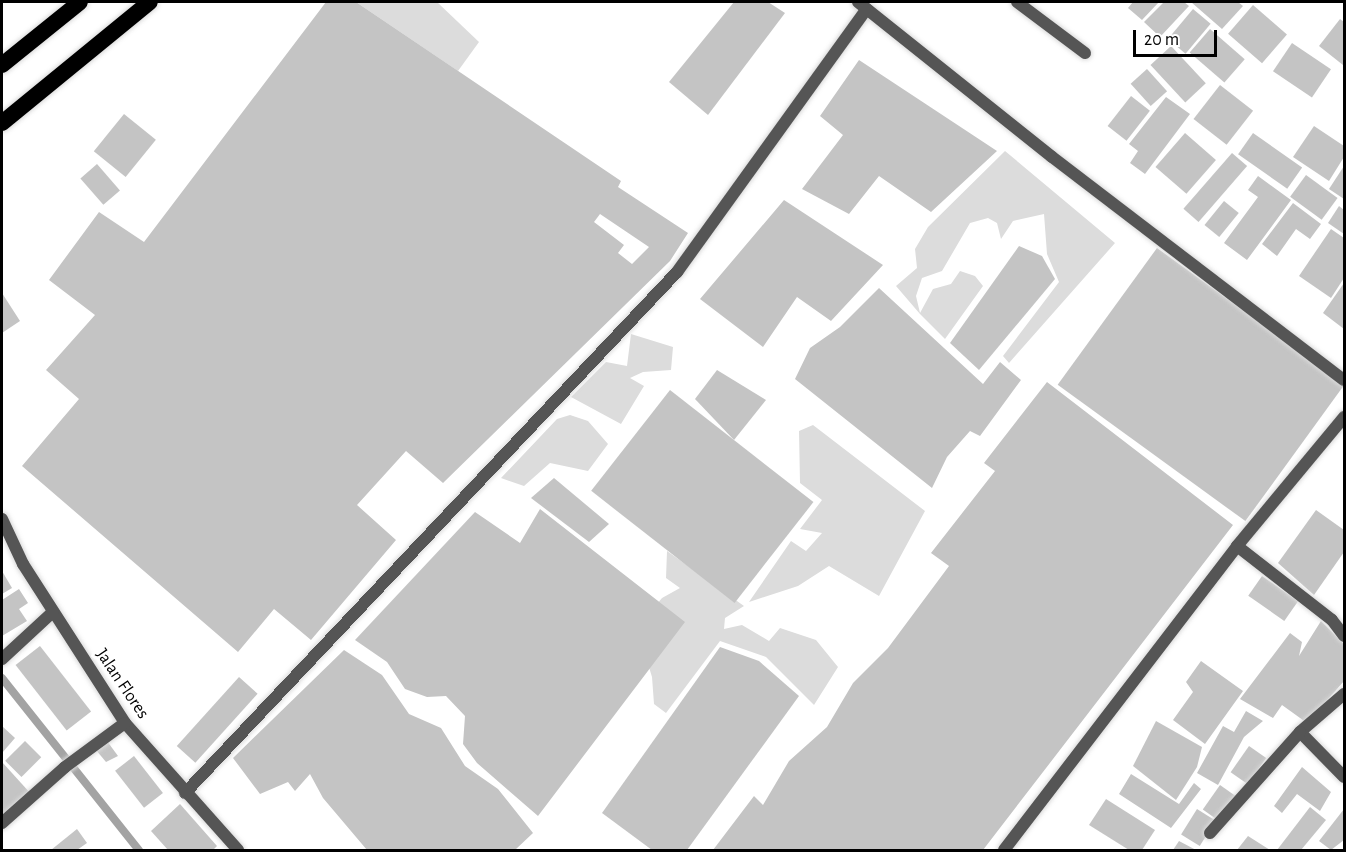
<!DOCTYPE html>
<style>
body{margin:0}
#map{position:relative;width:1346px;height:852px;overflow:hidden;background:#fff;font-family:"Alegreya Sans",sans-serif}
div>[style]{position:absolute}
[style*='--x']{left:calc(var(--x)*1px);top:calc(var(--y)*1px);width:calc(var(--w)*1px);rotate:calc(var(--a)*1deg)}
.green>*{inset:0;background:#dcdcdc}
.stream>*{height:8px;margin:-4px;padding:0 4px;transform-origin:4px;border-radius:4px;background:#a3a3a3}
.building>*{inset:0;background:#c4c4c4;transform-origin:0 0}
.roads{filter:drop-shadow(0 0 2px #dbdbdb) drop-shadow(0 0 2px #dbdbdb)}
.service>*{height:12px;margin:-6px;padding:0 6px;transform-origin:6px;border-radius:6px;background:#555}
.minor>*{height:12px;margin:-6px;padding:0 6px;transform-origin:6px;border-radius:6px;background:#555}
.trunk>*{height:16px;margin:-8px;padding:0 8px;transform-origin:8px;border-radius:8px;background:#000}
span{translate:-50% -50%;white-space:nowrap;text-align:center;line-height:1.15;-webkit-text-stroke:6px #fff;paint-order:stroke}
.street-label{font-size:18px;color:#000}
.frame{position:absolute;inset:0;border:3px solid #000;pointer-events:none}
.scale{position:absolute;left:1133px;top:30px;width:84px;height:27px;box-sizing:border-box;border:3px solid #000;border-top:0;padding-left:8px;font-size:18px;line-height:21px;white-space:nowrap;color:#000;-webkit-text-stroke:4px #fff;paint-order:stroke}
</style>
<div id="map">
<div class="green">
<div style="clip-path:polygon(356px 2px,437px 2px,479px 42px,458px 71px)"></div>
<div style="clip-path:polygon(1005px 151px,1115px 243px,1009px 363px,1003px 356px,1059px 282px,1047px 254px,1044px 214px,1013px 221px,1001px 239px,997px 223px,988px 218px,970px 223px,942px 271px,922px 278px,916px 296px,920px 313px,933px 289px,951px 284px,960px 271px,975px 276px,983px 286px,945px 339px,920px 314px,896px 286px,917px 268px,915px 249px,928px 227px)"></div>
<div style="clip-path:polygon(631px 334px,673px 347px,671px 370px,643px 372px,630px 378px,644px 386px,621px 424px,571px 397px,606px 362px,627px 366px)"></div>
<div style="clip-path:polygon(570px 415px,588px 421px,608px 444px,588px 471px,550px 463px,524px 486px,501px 478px,557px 419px)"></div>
<div style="clip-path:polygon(813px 425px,925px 511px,879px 596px,829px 566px,798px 586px,749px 602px,791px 541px,806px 551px,822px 533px,800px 529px,822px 500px,800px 483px,799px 431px)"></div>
<div style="clip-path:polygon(667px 551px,744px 606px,725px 618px,724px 629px,742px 625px,769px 641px,780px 628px,816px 640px,838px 667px,814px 705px,766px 657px,720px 641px,666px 713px,654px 704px,652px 677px,637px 628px,662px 598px,680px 588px,666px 578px)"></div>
</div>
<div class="stream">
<div style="--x:2;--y:678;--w:220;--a:51.5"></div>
</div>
<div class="building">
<div style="clip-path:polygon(evenodd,326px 2px,356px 2px,621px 181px,618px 187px,688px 233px,670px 261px,443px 483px,406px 451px,357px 505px,396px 540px,311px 640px,274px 609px,238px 652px,22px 466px,79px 399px,46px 370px,95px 315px,49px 280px,99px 212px,144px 242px,326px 2px,600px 214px,649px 247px,632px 264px,618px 253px,624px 245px,594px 222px,600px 214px)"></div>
<div style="clip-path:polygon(734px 2px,768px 2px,785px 13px,708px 115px,669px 82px)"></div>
<div style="clip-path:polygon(1133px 2px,1159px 2px,1142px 20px,1128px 8px)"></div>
<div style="clip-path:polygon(1164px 2px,1184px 2px,1189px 6px,1160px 37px,1144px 22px)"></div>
<div style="clip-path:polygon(1191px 2px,1238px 2px,1243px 6px,1222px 29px)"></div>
<div style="left:1253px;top:5px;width:45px;height:38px;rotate:41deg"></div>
<div style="left:1193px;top:9px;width:23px;height:39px;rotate:40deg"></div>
<div style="clip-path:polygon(1340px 19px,1344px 22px,1343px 65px,1319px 46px)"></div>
<div style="left:1210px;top:29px;width:46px;height:31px;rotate:41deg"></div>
<div style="left:1292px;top:43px;width:47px;height:34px;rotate:34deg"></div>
<div style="left:1171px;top:46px;width:51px;height:28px;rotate:47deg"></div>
<div style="clip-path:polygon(859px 60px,997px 151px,931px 212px,879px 176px,849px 214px,802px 189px,843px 135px,820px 116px)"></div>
<div style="left:1147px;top:69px;width:30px;height:22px;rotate:48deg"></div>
<div style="left:1220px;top:85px;width:42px;height:43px;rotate:38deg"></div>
<div style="left:1131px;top:96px;width:24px;height:38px;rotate:38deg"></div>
<div style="clip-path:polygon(1166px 97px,1190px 114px,1145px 174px,1130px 163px,1138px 151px,1129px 144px)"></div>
<div style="left:124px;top:114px;width:41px;height:48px;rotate:39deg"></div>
<div style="clip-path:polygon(1314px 126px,1344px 146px,1344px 157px,1329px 181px,1293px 157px)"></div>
<div style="left:1185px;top:133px;width:41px;height:45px;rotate:41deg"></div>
<div style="left:1253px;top:133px;width:60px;height:26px;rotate:35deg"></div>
<div style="left:1232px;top:153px;width:20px;height:74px;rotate:41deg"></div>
<div style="left:97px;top:164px;width:35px;height:22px;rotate:49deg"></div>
<div style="clip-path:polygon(1344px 166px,1344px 199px,1329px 189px)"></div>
<div style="left:1306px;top:175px;width:39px;height:27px;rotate:36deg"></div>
<div style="clip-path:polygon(1258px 176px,1291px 200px,1247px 260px,1224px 243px,1258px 197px,1248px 190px)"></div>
<div style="clip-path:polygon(784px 200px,883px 265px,831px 321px,797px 297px,763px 347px,700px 299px)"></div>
<div style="left:1224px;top:201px;width:19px;height:31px;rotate:39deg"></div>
<div style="clip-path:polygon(1293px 203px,1321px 224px,1310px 239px,1296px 229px,1277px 256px,1262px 244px)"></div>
<div style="clip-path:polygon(1339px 206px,1344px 210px,1344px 234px,1328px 223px)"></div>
<div style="clip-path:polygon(1331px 229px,1344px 238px,1344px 278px,1331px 298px,1299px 276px)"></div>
<div style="clip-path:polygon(1019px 246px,1042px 256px,1055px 279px,979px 370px,950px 343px)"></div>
<div style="left:1157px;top:248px;width:232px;height:169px;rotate:36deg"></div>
<div style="clip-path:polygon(1344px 283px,1344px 329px,1323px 313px)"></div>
<div style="clip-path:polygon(879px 288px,983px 384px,1000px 362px,1021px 380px,980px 436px,970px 431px,947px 457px,932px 488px,795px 379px,810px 348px,840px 327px)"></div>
<div style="clip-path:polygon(2px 293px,20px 321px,2px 333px)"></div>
<div style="clip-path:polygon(717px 370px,766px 400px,734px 440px,695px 399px)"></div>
<div style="clip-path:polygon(1047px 382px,1233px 525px,983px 850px,713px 850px,754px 796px,763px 805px,789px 761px,827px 727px,853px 683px,888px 648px,949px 566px,931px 553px,995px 471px,984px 463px)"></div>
<div style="left:670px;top:390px;width:182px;height:128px;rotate:38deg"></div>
<div style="clip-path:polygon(554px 478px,609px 524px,589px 542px,531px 498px)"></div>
<div style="clip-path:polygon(540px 509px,685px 622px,538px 816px,477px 763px,463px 744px,465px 716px,446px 696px,427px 697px,405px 689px,387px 662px,355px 640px,475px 512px,520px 543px)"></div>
<div style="clip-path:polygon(1316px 510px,1344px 530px,1344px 552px,1314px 595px,1278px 563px)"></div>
<div style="clip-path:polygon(2px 571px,12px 588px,2px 594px)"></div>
<div style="left:1262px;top:576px;width:44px;height:24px;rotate:35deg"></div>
<div style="clip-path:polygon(19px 589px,28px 603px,19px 609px,27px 621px,2px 636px,2px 600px)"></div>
<div style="clip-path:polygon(1321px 621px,1344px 644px,1344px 681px,1307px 723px,1282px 705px,1273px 718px,1240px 699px,1290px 633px,1302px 642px,1299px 656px)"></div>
<div style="left:40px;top:646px;width:83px;height:31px;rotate:52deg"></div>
<div style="clip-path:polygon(720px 647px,759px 661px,799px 696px,687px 850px,652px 850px,602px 813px)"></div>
<div style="clip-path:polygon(344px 650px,382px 675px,409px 714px,441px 728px,465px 766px,498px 789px,533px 833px,515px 850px,367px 850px,323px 798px,310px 774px,295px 791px,288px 782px,260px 794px,233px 758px)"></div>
<div style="clip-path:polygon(1201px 661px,1243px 691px,1205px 744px,1173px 720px,1193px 692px,1186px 682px)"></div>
<div style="left:239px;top:677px;width:25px;height:93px;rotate:42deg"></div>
<div style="clip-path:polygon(1246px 711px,1263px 721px,1244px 737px,1218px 785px,1197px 773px,1223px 726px,1234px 732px)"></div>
<div style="clip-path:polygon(1156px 721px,1202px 747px,1197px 767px,1176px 800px,1133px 766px)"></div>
<div style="clip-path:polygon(2px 726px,15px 738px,2px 753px)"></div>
<div style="left:25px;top:741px;width:23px;height:28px;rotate:45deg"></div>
<div style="clip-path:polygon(107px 741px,118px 756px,106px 762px,96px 750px)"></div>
<div style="left:1249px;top:746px;width:21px;height:32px;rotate:35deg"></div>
<div style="left:134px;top:756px;width:47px;height:24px;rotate:52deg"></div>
<div style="clip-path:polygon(2px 762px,31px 794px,2px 821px)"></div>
<div style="clip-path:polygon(1302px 767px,1331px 792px,1320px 811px,1297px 794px,1282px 813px,1274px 806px)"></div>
<div style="clip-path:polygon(1131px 774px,1179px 804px,1194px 783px,1201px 789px,1171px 828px,1119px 794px)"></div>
<div style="left:1220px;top:785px;width:19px;height:30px;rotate:35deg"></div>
<div style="clip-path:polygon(1106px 799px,1155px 830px,1142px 850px,1129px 850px,1089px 825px)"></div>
<div style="clip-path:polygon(180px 804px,217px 846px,213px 850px,168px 850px,151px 831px)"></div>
<div style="clip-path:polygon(1310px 807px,1326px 820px,1301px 850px,1277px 850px)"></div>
<div style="left:1197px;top:809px;width:22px;height:30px;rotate:32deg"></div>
<div style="clip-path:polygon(1344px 809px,1344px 840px,1331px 850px,1319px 841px)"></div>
<div style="clip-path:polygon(77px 829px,87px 843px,77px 850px,51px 850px)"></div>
<div style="clip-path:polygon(1248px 836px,1270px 850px,1237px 850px)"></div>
<div style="clip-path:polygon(1179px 841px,1196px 850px,1173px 850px)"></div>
</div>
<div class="roads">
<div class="service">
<div style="--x:1017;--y:2;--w:85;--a:36.9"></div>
</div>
<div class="minor">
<div style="--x:858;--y:2;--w:248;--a:38.6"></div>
<div style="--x:1052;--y:157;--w:367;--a:37.4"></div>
<div style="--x:2;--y:519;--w:50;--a:65"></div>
<div style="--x:23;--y:564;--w:189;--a:57.3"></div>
<div style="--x:125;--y:723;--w:170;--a:48.3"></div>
<div style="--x:1237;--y:546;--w:120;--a:37.9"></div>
<div style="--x:1332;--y:620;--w:20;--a:53"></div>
<div style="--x:2;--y:659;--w:69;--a:-42.7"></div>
<div style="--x:1344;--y:694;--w:58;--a:139.2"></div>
<div style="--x:1300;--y:732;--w:63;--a:45.6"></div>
<div style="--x:185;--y:793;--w:717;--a:-46.64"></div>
<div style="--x:677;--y:272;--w:324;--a:-54.2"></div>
<div style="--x:2;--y:823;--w:84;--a:-41.6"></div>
<div style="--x:65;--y:767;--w:74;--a:-36.3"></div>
<div style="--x:1210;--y:833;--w:135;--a:-48.3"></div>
<div style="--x:1004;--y:850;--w:383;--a:-52.5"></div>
<div style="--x:1237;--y:546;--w:168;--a:-50.3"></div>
</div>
<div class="trunk">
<div style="--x:2;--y:65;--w:100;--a:-38.9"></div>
<div style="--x:2;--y:123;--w:191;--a:-39.3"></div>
</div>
</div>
<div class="street-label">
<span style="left:122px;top:684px;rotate:56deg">Jalan Flores</span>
</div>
<div class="frame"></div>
<div class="scale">20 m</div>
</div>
